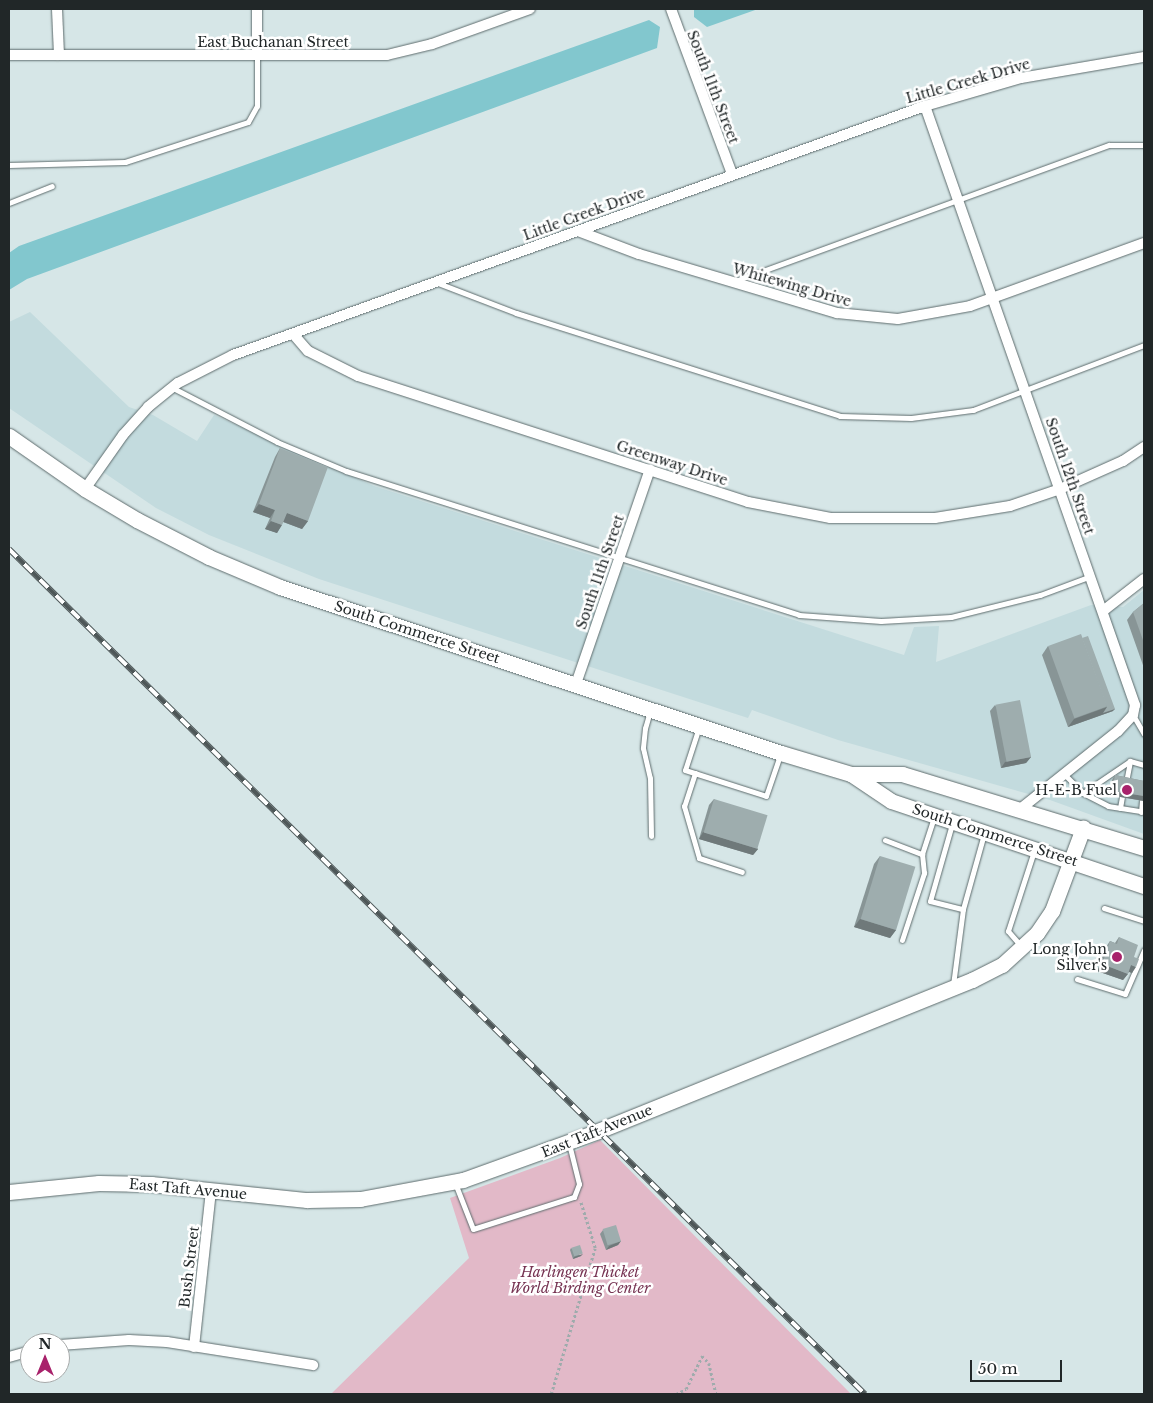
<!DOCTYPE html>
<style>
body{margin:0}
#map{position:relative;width:1153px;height:1403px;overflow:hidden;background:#d6e6e7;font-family:"Libre Baskerville",serif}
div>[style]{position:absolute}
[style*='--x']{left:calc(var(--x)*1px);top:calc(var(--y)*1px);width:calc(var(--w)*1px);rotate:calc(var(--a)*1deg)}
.built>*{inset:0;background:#c3dbde}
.green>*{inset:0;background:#e2b9c8}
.water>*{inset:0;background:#82c7ce}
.path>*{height:2.5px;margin-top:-1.25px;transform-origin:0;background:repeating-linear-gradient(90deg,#9eabac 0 2.5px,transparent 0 5px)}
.roads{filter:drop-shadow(0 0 1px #5e6c6d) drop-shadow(0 0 1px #5e6c6d)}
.lane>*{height:5px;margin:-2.5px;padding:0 2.5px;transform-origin:2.5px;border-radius:2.5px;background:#fff}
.street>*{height:10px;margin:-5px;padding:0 5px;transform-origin:5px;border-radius:5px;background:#fff}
.secondary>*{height:15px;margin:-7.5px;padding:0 7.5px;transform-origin:7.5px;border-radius:7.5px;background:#fff}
.rail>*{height:5.5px;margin-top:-2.75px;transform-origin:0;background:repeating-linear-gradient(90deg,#fff 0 11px,#4e5758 0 22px);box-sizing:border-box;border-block:1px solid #4e5758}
.wall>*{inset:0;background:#889596}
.shaded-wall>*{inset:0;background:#6f797a}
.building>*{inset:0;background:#9eadae;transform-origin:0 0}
.dots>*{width:14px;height:14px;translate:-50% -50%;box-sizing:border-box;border:2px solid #fff;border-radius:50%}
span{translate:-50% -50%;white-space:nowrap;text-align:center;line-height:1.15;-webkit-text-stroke:5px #fff;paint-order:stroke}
.street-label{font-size:14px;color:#212728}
.poi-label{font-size:14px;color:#212728}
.right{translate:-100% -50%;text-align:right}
.park-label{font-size:14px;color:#763352;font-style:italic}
.frame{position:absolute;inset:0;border:10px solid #212728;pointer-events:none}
.north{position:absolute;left:20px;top:1333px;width:50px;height:50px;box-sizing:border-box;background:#fff;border:1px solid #a6a9a9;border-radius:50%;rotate:0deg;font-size:14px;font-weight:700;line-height:20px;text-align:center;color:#212728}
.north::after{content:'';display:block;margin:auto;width:18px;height:22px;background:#a8226b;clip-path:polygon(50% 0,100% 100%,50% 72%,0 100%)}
.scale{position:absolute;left:970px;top:1360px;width:92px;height:22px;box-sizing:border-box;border:2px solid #212728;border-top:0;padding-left:6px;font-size:15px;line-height:18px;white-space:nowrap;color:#212728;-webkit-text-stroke:4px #fff;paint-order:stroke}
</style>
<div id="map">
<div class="built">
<div style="clip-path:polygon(30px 312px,129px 407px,153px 415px,197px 441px,214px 415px,374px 486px,904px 655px,914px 627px,939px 626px,936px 662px,1091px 605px,1123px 607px,1144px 590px,1144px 834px,1050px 800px,838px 740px,752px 710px,748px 718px,319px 579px,209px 535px,156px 508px,9px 408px,9px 322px)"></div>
</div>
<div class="green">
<div style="clip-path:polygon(600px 1140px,851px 1394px,331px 1394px,469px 1258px,450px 1198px,560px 1158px)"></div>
</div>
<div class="water">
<div style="clip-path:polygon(694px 9px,758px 9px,707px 27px,694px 17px)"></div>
<div style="clip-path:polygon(649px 20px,660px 27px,657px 48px,27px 279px,9px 290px,9px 253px,19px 246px)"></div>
</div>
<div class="path">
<div style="--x:551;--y:1394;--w:152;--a:-73.2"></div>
<div style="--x:595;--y:1248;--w:50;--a:-107.4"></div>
<div style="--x:676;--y:1394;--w:11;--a:-27"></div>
<div style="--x:686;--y:1389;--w:37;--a:-64"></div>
<div style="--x:702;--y:1356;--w:10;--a:45"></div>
<div style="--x:709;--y:1363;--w:32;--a:77"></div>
</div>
<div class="roads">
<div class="lane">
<div style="--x:9;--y:165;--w:116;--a:-1.5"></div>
<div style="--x:125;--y:162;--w:129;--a:-18"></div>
<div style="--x:248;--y:122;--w:18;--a:-61"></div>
<div style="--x:257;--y:106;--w:51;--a:-90"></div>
<div style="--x:9;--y:203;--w:46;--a:-21.6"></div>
<div style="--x:735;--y:281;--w:398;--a:-20"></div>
<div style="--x:1109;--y:145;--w:35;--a:0"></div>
<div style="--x:438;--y:283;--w:84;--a:21"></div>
<div style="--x:516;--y:313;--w:340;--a:17.6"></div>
<div style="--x:840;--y:416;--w:71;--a:1.6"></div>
<div style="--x:911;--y:418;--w:63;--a:-7.4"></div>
<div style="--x:973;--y:410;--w:183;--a:-20.8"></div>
<div style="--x:173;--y:388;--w:117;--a:27.4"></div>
<div style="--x:277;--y:442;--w:75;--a:22.8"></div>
<div style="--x:346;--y:471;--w:475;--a:17.6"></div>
<div style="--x:799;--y:615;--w:82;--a:4.2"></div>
<div style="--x:881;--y:621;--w:70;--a:-3.3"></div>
<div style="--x:951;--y:617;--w:92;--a:-13.9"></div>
<div style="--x:1040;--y:595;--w:54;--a:-20.4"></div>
<div style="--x:650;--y:711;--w:18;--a:106"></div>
<div style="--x:645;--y:728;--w:20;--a:96"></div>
<div style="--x:643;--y:748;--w:31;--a:77"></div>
<div style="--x:650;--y:778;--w:58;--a:89"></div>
<div style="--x:1133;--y:715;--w:22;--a:60"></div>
<div style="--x:699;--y:727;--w:45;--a:108"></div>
<div style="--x:685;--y:770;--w:85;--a:17.8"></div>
<div style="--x:766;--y:796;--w:43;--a:-71.1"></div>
<div style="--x:1144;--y:765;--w:15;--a:-164"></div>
<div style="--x:1130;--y:761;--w:57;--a:145.8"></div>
<div style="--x:1083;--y:793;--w:28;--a:27"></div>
<div style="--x:1108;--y:806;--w:36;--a:9"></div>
<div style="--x:695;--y:773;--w:35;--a:108"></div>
<div style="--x:684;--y:806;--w:54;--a:73.9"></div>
<div style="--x:699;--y:858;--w:45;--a:18"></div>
<div style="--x:1064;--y:774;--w:27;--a:45"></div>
<div style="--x:1126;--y:782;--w:21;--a:-79"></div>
<div style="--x:1120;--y:808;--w:11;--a:-80"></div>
<div style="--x:1141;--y:812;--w:11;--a:-85"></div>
<div style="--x:952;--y:824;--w:80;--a:105.9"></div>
<div style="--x:930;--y:901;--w:34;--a:14"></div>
<div style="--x:963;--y:909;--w:78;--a:-74.4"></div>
<div style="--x:885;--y:840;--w:40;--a:21"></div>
<div style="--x:1104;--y:908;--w:42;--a:18"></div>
<div style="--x:902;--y:940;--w:71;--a:-71.8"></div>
<div style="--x:924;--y:873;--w:19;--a:-96"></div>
<div style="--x:922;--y:854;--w:38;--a:-72"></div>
<div style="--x:1021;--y:946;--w:20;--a:-131"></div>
<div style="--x:1008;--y:931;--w:84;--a:-72"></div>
<div style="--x:1077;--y:979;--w:50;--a:17.4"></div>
<div style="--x:1125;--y:994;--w:48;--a:-66.6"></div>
<div style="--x:953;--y:985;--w:77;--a:-82.5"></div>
<div style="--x:455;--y:1183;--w:49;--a:68.6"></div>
<div style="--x:473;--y:1229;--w:106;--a:-17.6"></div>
<div style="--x:574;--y:1197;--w:14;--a:-69"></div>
<div style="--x:579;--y:1184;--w:41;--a:-104"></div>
</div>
<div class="street">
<div style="--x:57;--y:9;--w:46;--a:87.5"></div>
<div style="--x:671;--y:9;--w:176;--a:69.7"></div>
<div style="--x:9;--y:55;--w:378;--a:0"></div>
<div style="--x:387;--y:55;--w:46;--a:-13.7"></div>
<div style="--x:432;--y:44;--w:104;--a:-19.7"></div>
<div style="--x:257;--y:55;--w:46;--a:-90"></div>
<div style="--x:925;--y:106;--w:635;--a:70.68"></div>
<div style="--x:1135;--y:705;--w:10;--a:101"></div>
<div style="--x:1133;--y:715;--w:22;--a:133"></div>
<div style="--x:1118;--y:731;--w:127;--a:141.4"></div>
<div style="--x:578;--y:231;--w:65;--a:20.7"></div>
<div style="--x:639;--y:254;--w:207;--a:16.6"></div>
<div style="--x:837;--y:313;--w:61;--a:5.6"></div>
<div style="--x:898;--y:319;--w:73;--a:-10.2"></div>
<div style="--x:970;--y:306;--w:185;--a:-19.9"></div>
<div style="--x:294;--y:335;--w:21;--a:49"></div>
<div style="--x:308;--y:351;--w:56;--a:26.6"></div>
<div style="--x:358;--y:376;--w:410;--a:17.9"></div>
<div style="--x:748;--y:502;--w:84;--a:11"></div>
<div style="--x:830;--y:518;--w:105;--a:0"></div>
<div style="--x:935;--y:518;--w:76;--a:-9.1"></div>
<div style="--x:1010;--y:506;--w:53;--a:-18.8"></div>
<div style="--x:1060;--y:489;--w:69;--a:-24"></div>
<div style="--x:1123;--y:461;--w:25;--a:-34"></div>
<div style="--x:85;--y:489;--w:66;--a:-54.9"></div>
<div style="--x:123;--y:435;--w:38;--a:-48"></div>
<div style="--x:148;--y:407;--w:38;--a:-39"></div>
<div style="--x:178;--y:383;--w:62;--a:-27"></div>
<div style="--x:233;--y:355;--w:735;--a:-19.79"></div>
<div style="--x:925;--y:106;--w:100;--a:-16.3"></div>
<div style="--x:1021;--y:78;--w:125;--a:-9.7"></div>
<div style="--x:1103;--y:611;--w:52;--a:-38"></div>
<div style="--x:576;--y:684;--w:227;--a:-71"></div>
<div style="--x:60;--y:1345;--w:69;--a:-4.1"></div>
<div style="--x:129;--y:1340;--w:38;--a:3"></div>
<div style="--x:167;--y:1342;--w:148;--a:9"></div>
<div style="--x:194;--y:1347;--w:157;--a:-83.8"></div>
<div style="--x:9;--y:1357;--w:22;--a:-16"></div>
</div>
<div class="secondary">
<div style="--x:9;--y:436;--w:93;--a:34.9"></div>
<div style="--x:85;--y:489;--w:61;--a:30.8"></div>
<div style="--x:137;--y:520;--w:81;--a:27.2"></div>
<div style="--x:209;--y:557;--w:77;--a:22.9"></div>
<div style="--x:280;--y:587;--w:528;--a:18.33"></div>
<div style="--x:781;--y:753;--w:73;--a:16.7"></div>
<div style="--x:851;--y:774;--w:51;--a:0"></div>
<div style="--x:902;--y:774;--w:253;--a:17"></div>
<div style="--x:851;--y:774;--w:48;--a:34"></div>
<div style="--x:891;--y:801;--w:267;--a:18.6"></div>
<div style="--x:9;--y:1192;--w:90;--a:-5.7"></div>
<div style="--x:99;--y:1183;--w:52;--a:1.1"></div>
<div style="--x:151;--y:1184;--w:157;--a:5.9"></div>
<div style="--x:307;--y:1200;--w:53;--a:-1.1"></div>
<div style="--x:360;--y:1199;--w:105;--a:-10.5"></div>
<div style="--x:463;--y:1180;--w:144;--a:-19.9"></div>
<div style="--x:598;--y:1131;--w:403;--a:-22"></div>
<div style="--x:972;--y:980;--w:34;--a:-27"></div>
<div style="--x:1002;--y:965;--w:47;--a:-42.4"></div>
<div style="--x:1037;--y:933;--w:27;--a:-56"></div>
<div style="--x:1052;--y:911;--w:89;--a:-69.5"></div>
</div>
</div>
<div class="rail">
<div style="--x:9;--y:549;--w:1203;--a:44.63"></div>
</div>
<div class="wall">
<div style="clip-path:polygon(280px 448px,308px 521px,302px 529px,283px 522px,277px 533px,265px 529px,270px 518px,253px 512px,275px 457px)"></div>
<div style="clip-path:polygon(1144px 603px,1144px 668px,1127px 620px,1133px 612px)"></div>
<div style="clip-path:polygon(1048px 646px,1113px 711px,1068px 727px,1042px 655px)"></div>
<div style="clip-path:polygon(995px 705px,1031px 757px,1026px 763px,1001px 768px,990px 711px)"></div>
<div style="clip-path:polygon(1115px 775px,1144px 781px,1144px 801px,1109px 795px,1112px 780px)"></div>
<div style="clip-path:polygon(714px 799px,758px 849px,753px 855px,699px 839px,709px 805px)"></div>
<div style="clip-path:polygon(880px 856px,896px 930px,890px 938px,854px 927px,874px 864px)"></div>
<div style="clip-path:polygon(1119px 937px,1134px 957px,1132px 973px,1129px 972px,1123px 980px,1097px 971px,1106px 947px,1110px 941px,1115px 943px)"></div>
<div style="clip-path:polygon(603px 1230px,621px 1241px,618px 1245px,606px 1250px,600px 1234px)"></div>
<div style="clip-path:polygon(571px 1248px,581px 1256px,573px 1259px,570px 1250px)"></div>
</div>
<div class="shaded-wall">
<div style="clip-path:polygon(259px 504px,275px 510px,270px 518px,253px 512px)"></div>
<div style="clip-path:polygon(287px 513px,308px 521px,302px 529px,281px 521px)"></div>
<div style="clip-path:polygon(271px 521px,282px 525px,277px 533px,265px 529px)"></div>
<div style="clip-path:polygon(1107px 707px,1115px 709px,1113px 711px,1068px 727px,1074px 719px)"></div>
<div style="clip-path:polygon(1031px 757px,1026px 763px,1001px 768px,1005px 762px)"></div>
<div style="clip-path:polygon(1112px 791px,1144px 796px,1144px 801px,1109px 795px)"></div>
<div style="clip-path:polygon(703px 832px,758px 849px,753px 855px,699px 839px)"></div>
<div style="clip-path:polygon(860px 919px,896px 930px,890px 938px,854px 927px)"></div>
<div style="clip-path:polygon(1102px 964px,1128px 974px,1123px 980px,1097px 971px)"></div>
<div style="clip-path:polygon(1131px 965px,1136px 967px,1132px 973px,1127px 971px)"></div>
<div style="clip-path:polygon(621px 1241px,618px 1245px,606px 1250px,609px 1246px)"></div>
<div style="clip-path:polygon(583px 1254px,581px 1256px,573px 1259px,574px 1257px)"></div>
</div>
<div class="building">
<div style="clip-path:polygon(280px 448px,328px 467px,308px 521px,287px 513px,282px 525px,271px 521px,275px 510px,259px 504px)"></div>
<div style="clip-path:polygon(1144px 603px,1144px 643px,1133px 612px)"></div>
<div style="left:1081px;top:634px;width:77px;height:35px;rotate:70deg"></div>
<div style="clip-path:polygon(1088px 636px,1115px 709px,1103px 713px,1107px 707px,1082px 638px)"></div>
<div style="left:1020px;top:700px;width:58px;height:25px;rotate:79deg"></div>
<div style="clip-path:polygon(1115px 775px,1144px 781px,1144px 796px,1112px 791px)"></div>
<div style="left:714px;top:799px;width:56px;height:35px;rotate:17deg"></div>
<div style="left:880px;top:856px;width:37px;height:66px;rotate:17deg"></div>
<div style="clip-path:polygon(1119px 937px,1138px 945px,1134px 957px,1139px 959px,1136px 967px,1131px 965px,1128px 974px,1102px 964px,1110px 941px,1117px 944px)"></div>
<div style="left:616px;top:1225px;width:17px;height:14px;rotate:73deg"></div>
<div style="left:580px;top:1245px;width:9px;height:9px;rotate:72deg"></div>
</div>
<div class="dots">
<div style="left:1127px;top:790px;background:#a8226b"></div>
<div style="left:1117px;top:957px;background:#a8226b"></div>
</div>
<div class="street-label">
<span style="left:273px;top:42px">East Buchanan Street</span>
<span style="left:968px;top:81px;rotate:-16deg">Little Creek Drive</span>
<span style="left:713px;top:87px;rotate:69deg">South 11th Street</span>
<span style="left:584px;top:214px;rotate:-20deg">Little Creek Drive</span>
<span style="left:792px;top:285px;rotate:16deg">Whitewing Drive</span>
<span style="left:672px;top:463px;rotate:18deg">Greenway Drive</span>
<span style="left:1070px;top:476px;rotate:71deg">South 12th Street</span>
<span style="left:600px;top:572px;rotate:-71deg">South 11th Street</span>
<span style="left:417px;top:632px;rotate:18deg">South Commerce Street</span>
<span style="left:995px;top:835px;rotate:18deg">South Commerce Street</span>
<span style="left:597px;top:1131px;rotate:-22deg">East Taft Avenue</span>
<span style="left:188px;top:1189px;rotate:5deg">East Taft Avenue</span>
<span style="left:189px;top:1267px;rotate:-83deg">Bush Street</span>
</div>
<div class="poi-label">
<span class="right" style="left:1117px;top:790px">H-E-B Fuel</span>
<span class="right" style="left:1107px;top:957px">Long John<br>Silver's</span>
</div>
<div class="park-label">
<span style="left:580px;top:1280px">Harlingen Thicket<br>World Birding Center</span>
</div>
<div class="frame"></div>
<div class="north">N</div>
<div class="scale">50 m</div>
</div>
